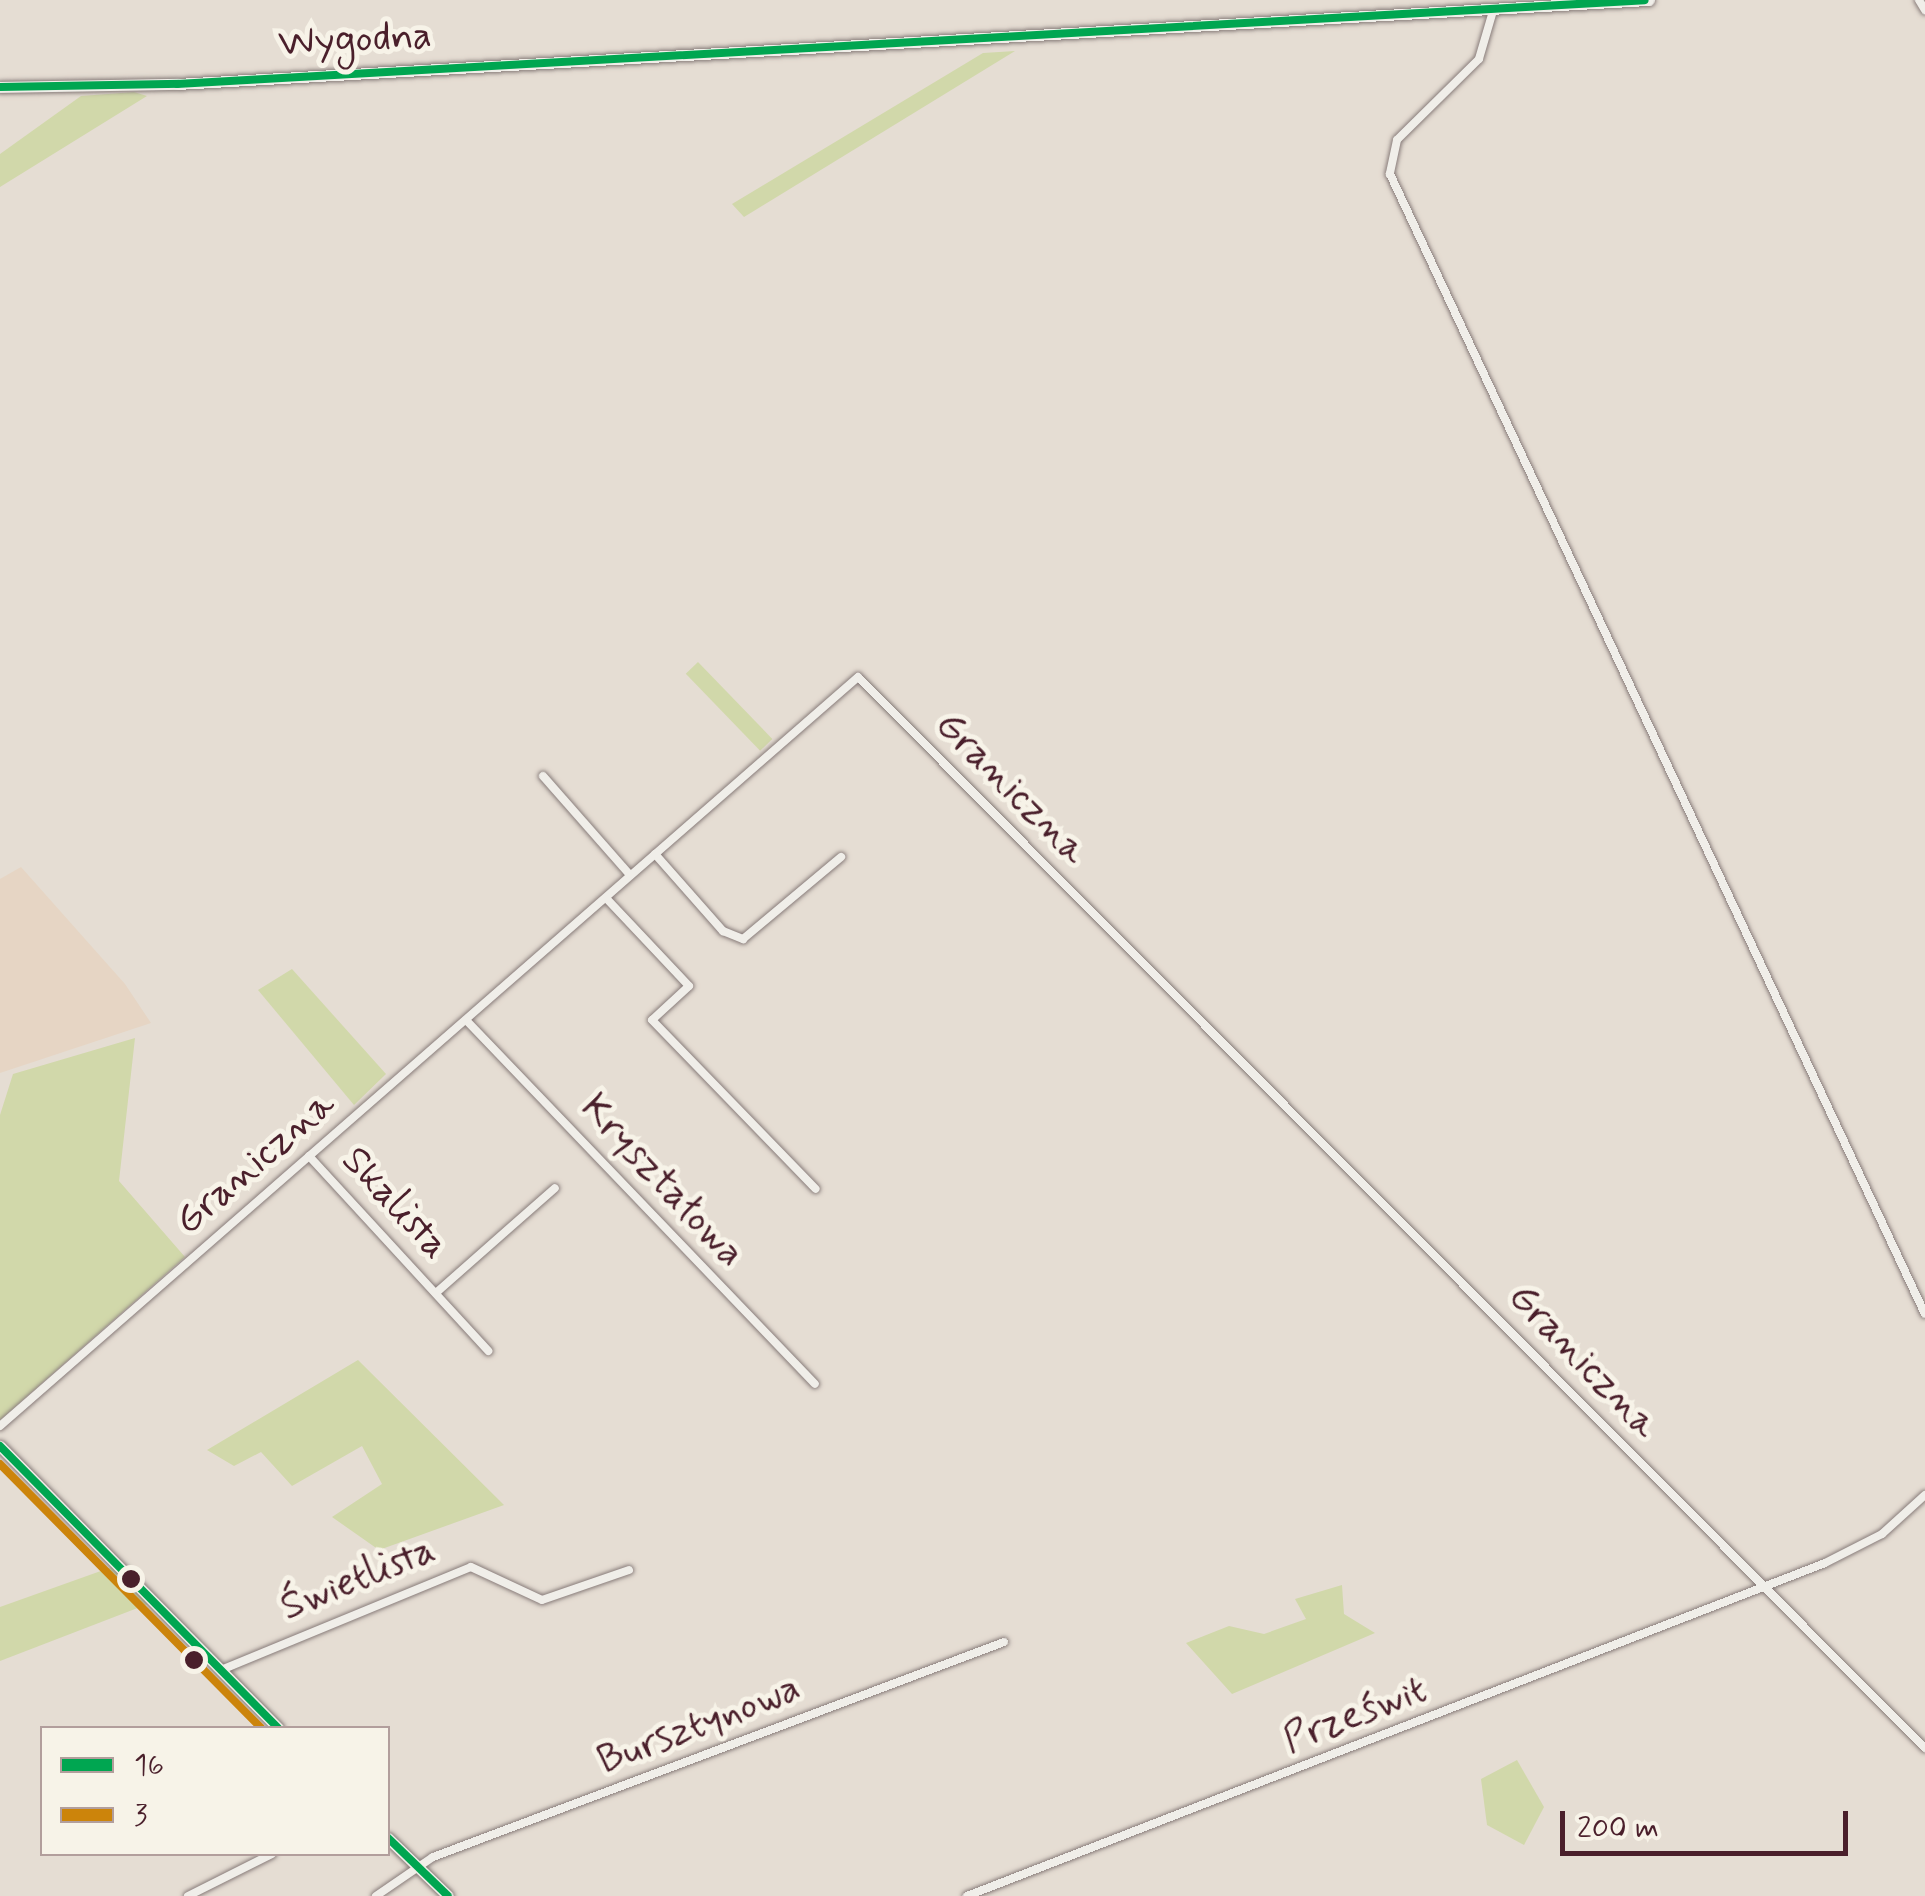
<!DOCTYPE html>
<meta charset="utf-8">
<style>
body{margin:0}
#map{position:relative;width:1925px;height:1896px;overflow:hidden;background:#e5ddd3;font-family:Mynerve,sans-serif}
div>[style]{position:absolute}
[style*='--x']{left:calc(var(--x)*1px);top:calc(var(--y)*1px);width:calc(var(--w)*1px);rotate:calc(var(--a)*1deg)}
.built>*{inset:0;background:#e6d5c4}
.green>*{inset:0;background:#d1d8aa;transform-origin:0 0}
.roads{filter:drop-shadow(0 0 2px #887c7a) drop-shadow(0 0 2px #887c7a)}
.street>*{height:8px;margin:-4px;padding:0 4px;transform-origin:4px;border-radius:4px;background:#f0eee9}
.secondary>*{height:11px;margin:-5.5px;padding:0 5.5px;transform-origin:5.5px;border-radius:5.5px;background:#f0eee9}
.bus-1>*{height:8px;margin:-4px;padding:0 4px;transform-origin:4px;border-radius:4px;background:#00a651}
.bus-2>*{height:8px;margin:-4px;padding:0 4px;transform-origin:4px;border-radius:4px;background:#cc840b}
.dots>*{width:28px;height:28px;translate:-50% -50%;box-sizing:border-box;border:5px solid #f7f3e8;border-radius:50%}
span{translate:-50% -50%;white-space:nowrap;text-align:center;line-height:1.15;-webkit-text-stroke:10px #f7f3e8;paint-order:stroke}
.street-label{font-size:40px;color:#4a1f2b}
.legend{position:absolute;left:40px;top:1726px;width:350px;height:130px;box-sizing:border-box;background:#f7f3e8;border:2px solid #b29e9c;margin:0;padding:12px 18px;list-style:none;font-size:30px;color:#4a1f2b}
.legend li{display:flex;align-items:center;gap:20px;height:50px}
.legend b{width:50px;border:2px solid #b29e9c}
.scale{position:absolute;left:1560px;top:1811px;width:288px;height:45px;box-sizing:border-box;border:5px solid #4a1f2b;border-top:0;padding-left:12px;font-size:30px;line-height:35px;white-space:nowrap;color:#4a1f2b;-webkit-text-stroke:8px #f7f3e8;paint-order:stroke}
</style>
<div id="map">
<div class="built">
<div style="clip-path:polygon(21px 867px,125px 984px,151px 1023px,0 1073px,0 879px)"></div>
</div>
<div class="green">
<div style="clip-path:polygon(1015px 51px,744px 217px,732px 204px,983px 53px)"></div>
<div style="clip-path:polygon(134px 92px,147px 96px,0 187px,0 154px,81px 96px)"></div>
<div style="left:698px;top:662px;width:107px;height:17px;rotate:46deg"></div>
<div style="clip-path:polygon(292px 969px,386px 1074px,354px 1105px,258px 990px)"></div>
<div style="clip-path:polygon(135px 1038px,119px 1181px,185px 1257px,0 1420px,0 1115px,13px 1074px)"></div>
<div style="clip-path:polygon(358px 1360px,504px 1505px,379px 1550px,332px 1517px,382px 1484px,362px 1446px,292px 1486px,261px 1452px,234px 1466px,207px 1450px)"></div>
<div style="clip-path:polygon(112px 1567px,148px 1604px,0 1661px,0 1607px)"></div>
<div style="clip-path:polygon(1342px 1585px,1344px 1614px,1375px 1633px,1232px 1694px,1186px 1643px,1229px 1626px,1264px 1634px,1306px 1619px,1295px 1599px)"></div>
<div style="clip-path:polygon(1517px 1760px,1544px 1807px,1524px 1845px,1487px 1825px,1481px 1779px)"></div>
</div>
<div class="roads">
<div class="street">
<div style="--x:1919;--y:0;--w:12;--a:59"></div>
<div style="--x:1493;--y:11;--w:50;--a:106.3"></div>
<div style="--x:1479;--y:59;--w:115;--a:135.4"></div>
<div style="--x:1397;--y:140;--w:35;--a:102"></div>
<div style="--x:1390;--y:174;--w:1259;--a:64.86"></div>
<div style="--x:543;--y:776;--w:132;--a:48.7"></div>
<div style="--x:655;--y:854;--w:103;--a:48.6"></div>
<div style="--x:723;--y:931;--w:22;--a:22"></div>
<div style="--x:743;--y:939;--w:128;--a:-39.9"></div>
<div style="--x:606;--y:898;--w:121;--a:46.7"></div>
<div style="--x:689;--y:986;--w:50;--a:137.4"></div>
<div style="--x:652;--y:1020;--w:235;--a:45.9"></div>
<div style="--x:466;--y:1020;--w:504;--a:46.21"></div>
<div style="--x:309;--y:1156;--w:265;--a:47.4"></div>
<div style="--x:437;--y:1292;--w:157;--a:-41.4"></div>
<div style="--x:0;--y:1426;--w:1139;--a:-41.12"></div>
<div style="--x:858;--y:677;--w:1512;--a:45.11"></div>
<div style="--x:221;--y:1670;--w:270;--a:-22.4"></div>
<div style="--x:471;--y:1567;--w:78;--a:24.9"></div>
<div style="--x:542;--y:1600;--w:92;--a:-19"></div>
<div style="--x:188;--y:1896;--w:94;--a:-26.6"></div>
<div style="--x:376;--y:1896;--w:69;--a:-34.4"></div>
<div style="--x:433;--y:1857;--w:610;--a:-20.63"></div>
<div style="--x:967;--y:1896;--w:920;--a:-21.21"></div>
<div style="--x:1825;--y:1563;--w:64;--a:-27"></div>
<div style="--x:1882;--y:1534;--w:58;--a:-42.2"></div>
</div>
<div class="secondary">
<div style="--x:0;--y:87;--w:177;--a:-1"></div>
<div style="--x:177;--y:84;--w:1474;--a:-3.27"></div>
<div style="--x:0;--y:1446;--w:396;--a:45.4"></div>
<div style="--x:388;--y:1838;--w:83;--a:44"></div>
</div>
</div>
<div class="bus-1">
<div style="--x:0;--y:87;--w:177;--a:-1"></div>
<div style="--x:177;--y:84;--w:1470;--a:-3.27"></div>
<div style="--x:0;--y:1446;--w:396;--a:45.4"></div>
<div style="--x:388;--y:1838;--w:83;--a:44"></div>
</div>
<div class="bus-2">
<div style="--x:0;--y:1464;--w:371;--a:45.3"></div>
</div>
<div class="dots">
<div style="left:131px;top:1579px;background:#4a1f2b"></div>
<div style="left:194px;top:1660px;background:#4a1f2b"></div>
</div>
<div class="street-label">
<span style="left:355px;top:40px;rotate:-3deg">Wygodna</span>
<span style="left:1011px;top:788px;rotate:45deg">Graniczna</span>
<span style="left:255px;top:1163px;rotate:-41deg">Graniczna</span>
<span style="left:662px;top:1181px;rotate:47deg">Kryształowa</span>
<span style="left:395px;top:1203px;rotate:47deg">Skalista</span>
<span style="left:1583px;top:1361px;rotate:46deg">Graniczna</span>
<span style="left:358px;top:1579px;rotate:-22deg">Świetlista</span>
<span style="left:1355px;top:1715px;rotate:-21deg">Prześwit</span>
<span style="left:699px;top:1725px;rotate:-21deg">Bursztynowa</span>
</div>
<ul class="legend">
<li><b style="height:12px;background:#00a651"></b>16</li>
<li><b style="height:12px;background:#cc840b"></b>3</li>
</ul>
<div class="scale">200 m</div>
</div>
